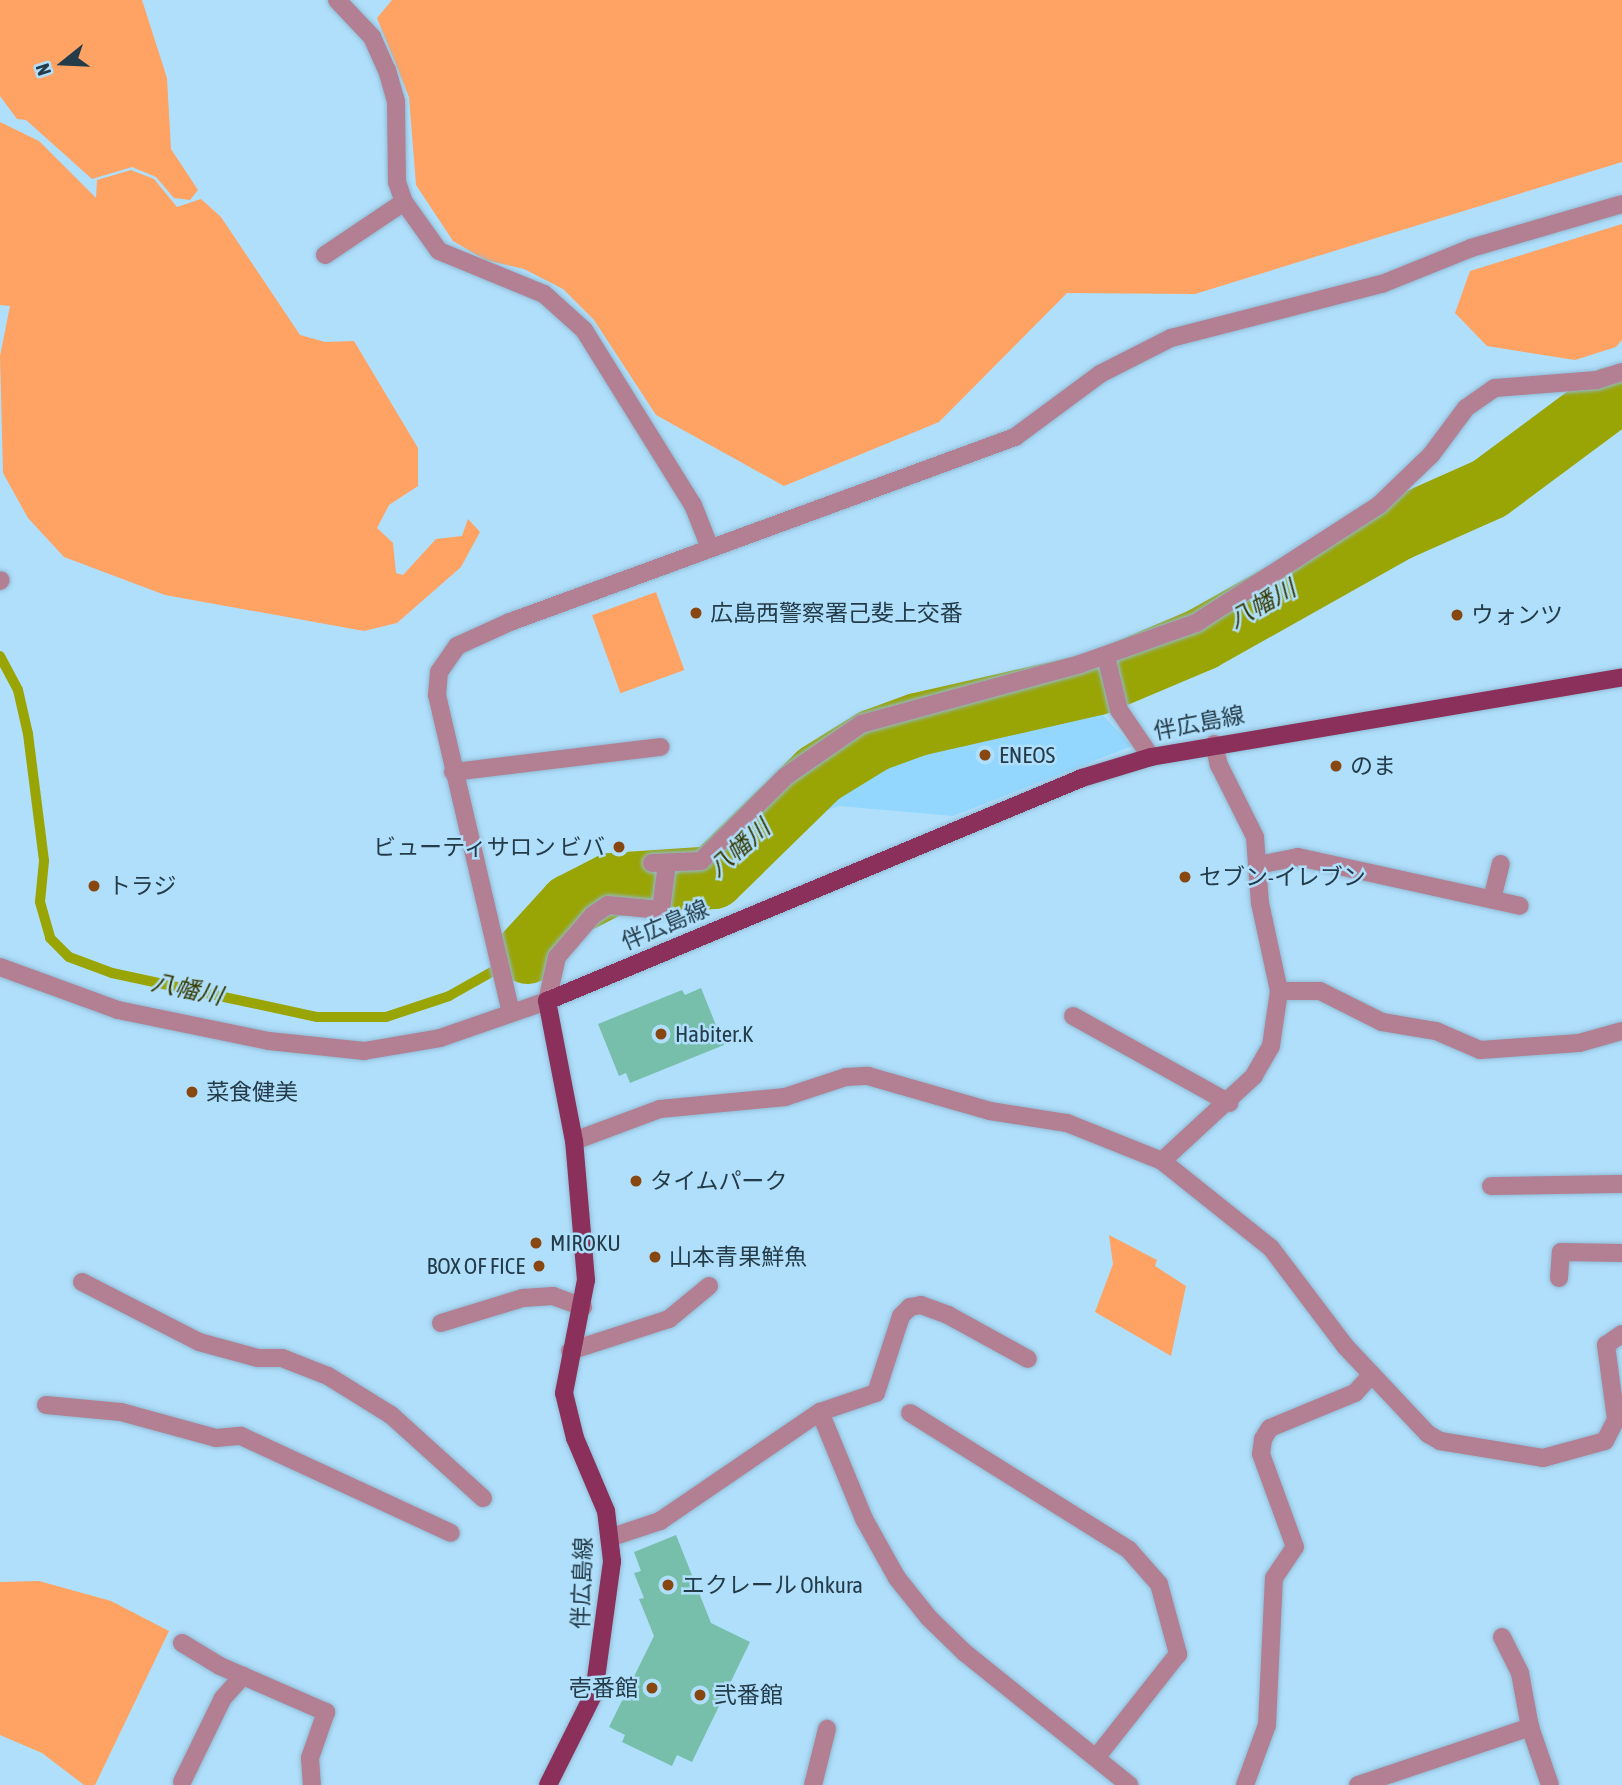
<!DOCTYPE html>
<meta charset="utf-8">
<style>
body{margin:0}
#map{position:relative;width:1622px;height:1785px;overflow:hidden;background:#b0dffb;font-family:"Asap Condensed","Noto Sans JP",sans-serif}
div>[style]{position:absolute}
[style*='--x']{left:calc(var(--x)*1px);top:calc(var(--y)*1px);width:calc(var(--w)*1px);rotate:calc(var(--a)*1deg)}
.built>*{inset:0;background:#93d7fe}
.green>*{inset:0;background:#fea363;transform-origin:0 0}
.stream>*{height:10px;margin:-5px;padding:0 5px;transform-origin:5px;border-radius:5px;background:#99a405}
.river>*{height:63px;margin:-31.5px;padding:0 31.5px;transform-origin:31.5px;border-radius:31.5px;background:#99a405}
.building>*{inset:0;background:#78bfab}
.roads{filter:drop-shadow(0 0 2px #91bbd4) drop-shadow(0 0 2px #91bbd4)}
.minor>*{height:18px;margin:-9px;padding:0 9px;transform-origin:9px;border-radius:9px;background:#b37f93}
.major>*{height:18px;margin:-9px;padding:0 9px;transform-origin:9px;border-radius:9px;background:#8a305a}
.dots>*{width:19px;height:19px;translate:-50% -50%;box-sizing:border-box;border:4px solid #b0dffb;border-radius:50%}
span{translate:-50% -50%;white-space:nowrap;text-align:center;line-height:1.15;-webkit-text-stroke:5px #b0dffb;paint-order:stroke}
.poi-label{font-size:23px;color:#243c4a}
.left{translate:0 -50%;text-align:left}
.right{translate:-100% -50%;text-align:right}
.street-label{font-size:23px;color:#243c4a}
.water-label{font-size:24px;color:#353901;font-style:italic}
.north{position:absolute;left:28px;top:28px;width:70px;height:70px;-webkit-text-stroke:5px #b0dffb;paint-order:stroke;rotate:252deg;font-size:19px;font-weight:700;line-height:28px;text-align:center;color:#243c4a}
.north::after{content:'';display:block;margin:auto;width:24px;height:32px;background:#243c4a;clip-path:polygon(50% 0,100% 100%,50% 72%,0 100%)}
</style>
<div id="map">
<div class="built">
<div style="clip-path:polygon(1096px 699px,1100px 712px,1132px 746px,953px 816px,839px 806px,814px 815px,807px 807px,880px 748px)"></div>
</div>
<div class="green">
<div style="clip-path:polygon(0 0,142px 0,167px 78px,171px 149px,198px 190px,190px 200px,174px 198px,156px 177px,132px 167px,92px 179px,26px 120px,17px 119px,0 96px)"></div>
<div style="clip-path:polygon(392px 0,1622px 0,1622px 162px,1195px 294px,1067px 293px,939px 422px,784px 486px,656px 415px,594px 320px,563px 289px,524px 269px,485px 260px,453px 241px,416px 185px,409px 97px,377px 18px)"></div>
<div style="clip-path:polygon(0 122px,39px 141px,96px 198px,97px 180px,131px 170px,154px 179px,177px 207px,201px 199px,221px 217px,300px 335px,325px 342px,354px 341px,418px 448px,418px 486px,389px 505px,377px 528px,393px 543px,396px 573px,403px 575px,436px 539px,462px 536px,468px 519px,480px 532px,461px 567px,397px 623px,364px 631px,165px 595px,64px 557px,28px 518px,3px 473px,0 356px,10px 306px,0 305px)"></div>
<div style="clip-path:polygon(1622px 224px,1622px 340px,1616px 347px,1575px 360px,1487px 346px,1455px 313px,1470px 271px)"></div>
<div style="left:656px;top:592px;width:83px;height:68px;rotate:70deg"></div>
<div style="clip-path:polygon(1109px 1235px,1157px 1260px,1155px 1266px,1186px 1286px,1171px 1356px,1095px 1312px,1113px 1264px)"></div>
<div style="clip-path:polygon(39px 1581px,111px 1601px,169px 1631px,95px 1785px,84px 1785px,42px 1753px,0 1735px,0 1582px)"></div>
</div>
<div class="stream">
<div style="--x:0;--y:656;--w:38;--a:62"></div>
<div style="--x:18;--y:690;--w:45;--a:77.2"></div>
<div style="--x:28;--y:734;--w:128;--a:82.8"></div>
<div style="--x:44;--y:861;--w:41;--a:95.6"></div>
<div style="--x:40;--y:902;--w:37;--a:74"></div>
<div style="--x:50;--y:938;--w:27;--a:45"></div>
<div style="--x:69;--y:957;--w:46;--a:20.4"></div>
<div style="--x:112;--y:973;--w:210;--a:12.1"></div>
<div style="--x:317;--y:1017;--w:69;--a:0"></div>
<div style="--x:386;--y:1017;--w:66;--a:-18.4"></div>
<div style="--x:449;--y:996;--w:90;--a:-29.4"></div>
</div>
<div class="river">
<div style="--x:527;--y:952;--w:64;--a:-47.5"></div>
<div style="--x:570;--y:905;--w:46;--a:-27.1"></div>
<div style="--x:611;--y:884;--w:102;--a:-3.9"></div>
<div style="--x:713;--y:877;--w:147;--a:-44.4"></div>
<div style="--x:818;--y:774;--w:65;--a:-31.7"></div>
<div style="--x:873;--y:740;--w:47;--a:-20"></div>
<div style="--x:917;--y:724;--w:185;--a:-12.8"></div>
<div style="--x:1097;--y:683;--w:113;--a:-22.9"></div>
<div style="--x:1201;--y:639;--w:225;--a:-29.3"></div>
<div style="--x:1397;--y:529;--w:101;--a:-24"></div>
<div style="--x:1489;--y:488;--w:151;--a:-36.6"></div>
<div style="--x:1610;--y:398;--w:12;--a:-9"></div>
</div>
<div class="building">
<div style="clip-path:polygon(701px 988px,724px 1045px,630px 1083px,626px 1073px,619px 1076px,598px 1024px,682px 990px,685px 995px)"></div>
<div style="clip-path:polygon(676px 1535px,711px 1623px,750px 1642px,692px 1762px,677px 1755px,672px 1766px,622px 1742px,625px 1735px,609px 1727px,654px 1636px,639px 1599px,644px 1598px,634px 1573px,641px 1571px,634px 1552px)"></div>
</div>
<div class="roads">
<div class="minor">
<div style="--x:337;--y:0;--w:51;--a:46.6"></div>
<div style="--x:372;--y:37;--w:36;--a:66"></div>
<div style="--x:387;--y:70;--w:32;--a:74"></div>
<div style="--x:396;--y:101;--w:81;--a:89.3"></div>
<div style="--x:397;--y:182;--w:21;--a:71"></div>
<div style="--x:404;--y:202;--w:60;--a:54.5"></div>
<div style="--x:439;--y:251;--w:113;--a:22.3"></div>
<div style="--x:544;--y:294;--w:54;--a:42"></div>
<div style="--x:584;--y:330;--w:206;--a:58.1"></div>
<div style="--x:693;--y:505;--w:46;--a:68.4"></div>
<div style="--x:325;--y:255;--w:95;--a:-33.9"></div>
<div style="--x:0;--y:581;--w:1;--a:-45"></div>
<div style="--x:1106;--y:656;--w:56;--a:76.5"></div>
<div style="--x:1119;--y:710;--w:57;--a:55.8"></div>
<div style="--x:1214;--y:744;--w:22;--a:77"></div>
<div style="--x:1219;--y:765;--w:80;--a:63.4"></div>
<div style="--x:1255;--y:837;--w:66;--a:85.7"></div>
<div style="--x:1260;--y:903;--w:90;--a:77.8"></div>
<div style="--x:1279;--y:991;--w:56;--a:98.3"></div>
<div style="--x:1271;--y:1046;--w:34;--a:120"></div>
<div style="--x:1254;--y:1076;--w:125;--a:137.3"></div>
<div style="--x:1162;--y:1161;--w:139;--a:38.6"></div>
<div style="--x:1271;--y:1248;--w:123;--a:52.9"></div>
<div style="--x:1345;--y:1346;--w:121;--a:46.7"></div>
<div style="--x:1428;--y:1434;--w:14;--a:30"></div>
<div style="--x:1440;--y:1441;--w:104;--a:9.4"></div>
<div style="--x:1543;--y:1458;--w:64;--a:-15.3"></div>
<div style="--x:1605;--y:1441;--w:25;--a:-63"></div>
<div style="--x:1616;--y:1419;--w:75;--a:-97.7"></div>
<div style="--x:1606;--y:1345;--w:19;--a:-35"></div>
<div style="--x:453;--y:772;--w:209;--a:-6.9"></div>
<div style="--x:652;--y:863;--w:49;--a:-2.3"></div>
<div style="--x:701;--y:861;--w:120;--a:-45"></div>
<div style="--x:786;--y:776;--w:91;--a:-34.7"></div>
<div style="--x:861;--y:724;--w:227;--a:-15.3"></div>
<div style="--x:1080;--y:664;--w:123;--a:-19.5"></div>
<div style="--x:1196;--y:623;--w:218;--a:-32.8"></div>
<div style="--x:1379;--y:505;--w:72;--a:-43.9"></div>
<div style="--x:1431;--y:455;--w:59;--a:-53.3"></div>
<div style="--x:1466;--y:408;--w:35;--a:-35"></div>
<div style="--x:1495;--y:388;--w:102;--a:-4.5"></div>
<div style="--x:1597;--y:380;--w:26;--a:-18"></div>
<div style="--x:1258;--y:865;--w:41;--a:-11.3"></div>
<div style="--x:1298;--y:857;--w:227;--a:12.4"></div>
<div style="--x:1492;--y:899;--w:36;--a:-76"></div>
<div style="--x:0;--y:967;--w:126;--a:20"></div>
<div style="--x:118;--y:1010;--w:154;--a:11.6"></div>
<div style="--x:269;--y:1041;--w:96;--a:6"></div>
<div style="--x:364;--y:1051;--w:77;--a:-9.7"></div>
<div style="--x:440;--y:1038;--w:113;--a:-19.1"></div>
<div style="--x:547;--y:1001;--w:45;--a:-77.2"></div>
<div style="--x:557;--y:957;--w:55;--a:-49.4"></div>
<div style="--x:593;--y:915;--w:18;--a:-34"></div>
<div style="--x:608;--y:905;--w:53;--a:5.4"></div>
<div style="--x:661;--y:910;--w:47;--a:-82.7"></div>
<div style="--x:1279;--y:991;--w:41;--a:0"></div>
<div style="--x:1320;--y:991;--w:69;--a:26.6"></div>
<div style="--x:1382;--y:1022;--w:55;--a:9.5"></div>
<div style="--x:1436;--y:1031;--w:48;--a:23.4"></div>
<div style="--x:1480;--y:1050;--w:99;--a:-4"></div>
<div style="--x:1579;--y:1043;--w:45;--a:-15.6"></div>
<div style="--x:511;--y:1013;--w:326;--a:-103.1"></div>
<div style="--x:437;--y:695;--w:23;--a:-85"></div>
<div style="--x:439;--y:672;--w:32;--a:-55"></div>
<div style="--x:457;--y:646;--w:58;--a:-24.4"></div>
<div style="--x:510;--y:622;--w:538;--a:-20.12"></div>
<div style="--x:1015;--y:437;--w:106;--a:-36.5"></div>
<div style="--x:1100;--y:374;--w:80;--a:-26.9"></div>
<div style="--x:1171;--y:338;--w:218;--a:-14.4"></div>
<div style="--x:1382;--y:284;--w:96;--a:-22"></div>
<div style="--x:1471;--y:248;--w:157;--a:-16.2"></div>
<div style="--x:1073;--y:1016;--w:179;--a:29.1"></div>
<div style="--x:574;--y:1141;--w:92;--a:-20.4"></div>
<div style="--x:660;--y:1109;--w:126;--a:-5.5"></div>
<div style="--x:785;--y:1097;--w:64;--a:-18.2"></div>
<div style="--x:846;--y:1077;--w:22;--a:-3"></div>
<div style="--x:868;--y:1076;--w:127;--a:16"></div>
<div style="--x:990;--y:1111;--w:78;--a:8.9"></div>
<div style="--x:1067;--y:1123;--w:102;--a:21.8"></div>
<div style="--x:1491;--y:1186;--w:131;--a:-0.9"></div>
<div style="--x:1559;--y:1278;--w:26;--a:-86"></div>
<div style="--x:1561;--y:1252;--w:61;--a:0.9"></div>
<div style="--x:82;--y:1282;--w:131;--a:27.1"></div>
<div style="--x:199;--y:1342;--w:61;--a:15.2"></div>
<div style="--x:258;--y:1358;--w:24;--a:0"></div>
<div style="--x:282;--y:1358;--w:49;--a:21.4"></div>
<div style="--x:328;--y:1376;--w:74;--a:31.8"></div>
<div style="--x:391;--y:1415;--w:124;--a:42.1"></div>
<div style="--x:441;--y:1323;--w:86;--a:-17"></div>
<div style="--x:523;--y:1298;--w:30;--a:-4"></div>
<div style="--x:553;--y:1296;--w:32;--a:20"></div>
<div style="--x:570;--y:1351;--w:104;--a:-17.9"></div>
<div style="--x:669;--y:1319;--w:52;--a:-39.5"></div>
<div style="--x:46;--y:1405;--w:75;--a:5.3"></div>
<div style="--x:121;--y:1412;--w:98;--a:15.3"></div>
<div style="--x:216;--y:1438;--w:25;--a:-5"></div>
<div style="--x:241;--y:1436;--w:231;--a:24.8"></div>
<div style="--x:820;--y:1412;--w:59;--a:-18.7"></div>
<div style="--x:876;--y:1393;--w:81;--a:-72"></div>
<div style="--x:901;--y:1316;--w:13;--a:-45"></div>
<div style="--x:910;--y:1307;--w:11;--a:-10"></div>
<div style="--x:921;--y:1305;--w:29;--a:20"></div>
<div style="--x:948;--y:1315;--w:91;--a:28.8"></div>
<div style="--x:910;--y:1413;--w:258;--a:32"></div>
<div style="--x:1129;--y:1550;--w:45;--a:48.6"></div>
<div style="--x:1159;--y:1584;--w:73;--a:74.8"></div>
<div style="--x:1178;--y:1654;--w:132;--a:128.3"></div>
<div style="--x:612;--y:1537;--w:51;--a:-18.4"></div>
<div style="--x:660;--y:1521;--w:194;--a:-34.3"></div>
<div style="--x:820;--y:1412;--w:116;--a:67.6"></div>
<div style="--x:864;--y:1519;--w:68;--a:60.8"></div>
<div style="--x:897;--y:1578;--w:51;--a:51.3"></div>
<div style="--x:929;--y:1618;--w:50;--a:44.2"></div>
<div style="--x:965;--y:1653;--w:211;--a:38.8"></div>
<div style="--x:1502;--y:1637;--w:40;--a:63.4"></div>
<div style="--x:1520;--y:1673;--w:55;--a:79.5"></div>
<div style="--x:182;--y:1643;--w:44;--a:31.2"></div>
<div style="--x:220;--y:1666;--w:116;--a:23.5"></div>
<div style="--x:326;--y:1712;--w:49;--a:109.2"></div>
<div style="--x:310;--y:1758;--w:27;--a:86"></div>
<div style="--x:182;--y:1782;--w:93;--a:-64"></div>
<div style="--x:223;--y:1698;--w:30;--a:-48"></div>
<div style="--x:813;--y:1785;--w:58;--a:-76"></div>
<div style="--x:1245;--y:1785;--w:64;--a:-69.9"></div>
<div style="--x:1267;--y:1725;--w:147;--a:-87.3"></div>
<div style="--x:1274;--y:1578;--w:37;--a:-56"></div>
<div style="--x:1295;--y:1547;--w:99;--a:-110.1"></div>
<div style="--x:1261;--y:1454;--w:15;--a:-82"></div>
<div style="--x:1263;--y:1439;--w:13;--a:-58"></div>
<div style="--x:1270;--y:1428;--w:92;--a:-22.4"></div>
<div style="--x:1355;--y:1393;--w:25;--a:-48"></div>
<div style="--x:1358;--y:1785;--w:182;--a:-18.6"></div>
<div style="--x:1530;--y:1727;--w:61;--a:71"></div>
</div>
<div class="major">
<div style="--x:548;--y:1785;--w:103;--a:-63.4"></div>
<div style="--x:594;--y:1693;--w:133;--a:-82.2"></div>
<div style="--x:612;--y:1561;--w:50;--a:-96.8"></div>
<div style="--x:606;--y:1511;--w:79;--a:-113"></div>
<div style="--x:575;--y:1438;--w:46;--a:-103.7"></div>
<div style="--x:564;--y:1393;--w:115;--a:-79"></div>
<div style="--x:586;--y:1280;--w:140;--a:-94.9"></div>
<div style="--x:574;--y:1141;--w:143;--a:-100.9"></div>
<div style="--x:547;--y:1001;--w:580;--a:-22.63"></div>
<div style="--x:1082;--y:778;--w:72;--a:-16.9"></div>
<div style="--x:1151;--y:757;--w:478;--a:-9.6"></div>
</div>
</div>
<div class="dots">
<div style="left:696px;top:613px;background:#884711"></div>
<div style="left:1457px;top:615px;background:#884711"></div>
<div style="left:985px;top:755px;background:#884711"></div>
<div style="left:1336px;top:766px;background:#884711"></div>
<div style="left:619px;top:847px;background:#884711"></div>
<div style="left:1185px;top:877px;background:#884711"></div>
<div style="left:94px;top:886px;background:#884711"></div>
<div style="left:661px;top:1034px;background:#884711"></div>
<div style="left:192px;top:1092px;background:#884711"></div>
<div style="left:636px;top:1181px;background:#884711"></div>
<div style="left:536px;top:1243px;background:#884711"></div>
<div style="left:655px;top:1257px;background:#884711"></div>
<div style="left:539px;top:1266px;background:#884711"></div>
<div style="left:668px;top:1585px;background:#884711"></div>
<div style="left:652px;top:1688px;background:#884711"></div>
<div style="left:700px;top:1695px;background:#884711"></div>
</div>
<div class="poi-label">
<span class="left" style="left:710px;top:613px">広島西警察署己斐上交番</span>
<span class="left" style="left:1471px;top:615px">ウォンツ</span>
<span class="left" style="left:999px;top:755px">ENEOS</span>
<span class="left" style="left:1350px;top:766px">のま</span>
<span class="right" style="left:605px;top:847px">ビューティサロン ビバ</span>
<span class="left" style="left:1199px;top:877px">セブン-イレブン</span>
<span class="left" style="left:108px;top:886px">トラジ</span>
<span class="left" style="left:675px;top:1034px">Habiter.K</span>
<span class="left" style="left:206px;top:1092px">菜食健美</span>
<span class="left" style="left:650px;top:1181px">タイムパーク</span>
<span class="left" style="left:550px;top:1243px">MIROKU</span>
<span class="left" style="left:669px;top:1257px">山本青果鮮魚</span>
<span class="right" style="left:525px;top:1266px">BOX OF FICE</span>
<span class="left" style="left:682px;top:1585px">エクレール Ohkura</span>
<span class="right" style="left:638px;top:1688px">壱番館</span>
<span class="left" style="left:714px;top:1695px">弐番館</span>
</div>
<div class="street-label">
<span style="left:1199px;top:723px;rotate:-11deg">伴広島線</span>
<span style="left:665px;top:925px;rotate:-23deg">伴広島線</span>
<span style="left:582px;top:1583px;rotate:-88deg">伴広島線</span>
</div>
<div class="water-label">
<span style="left:1262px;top:604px;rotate:-29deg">八幡川</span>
<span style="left:739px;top:848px;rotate:-41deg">八幡川</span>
<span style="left:187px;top:989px;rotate:12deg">八幡川</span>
</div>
<div class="north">N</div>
</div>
